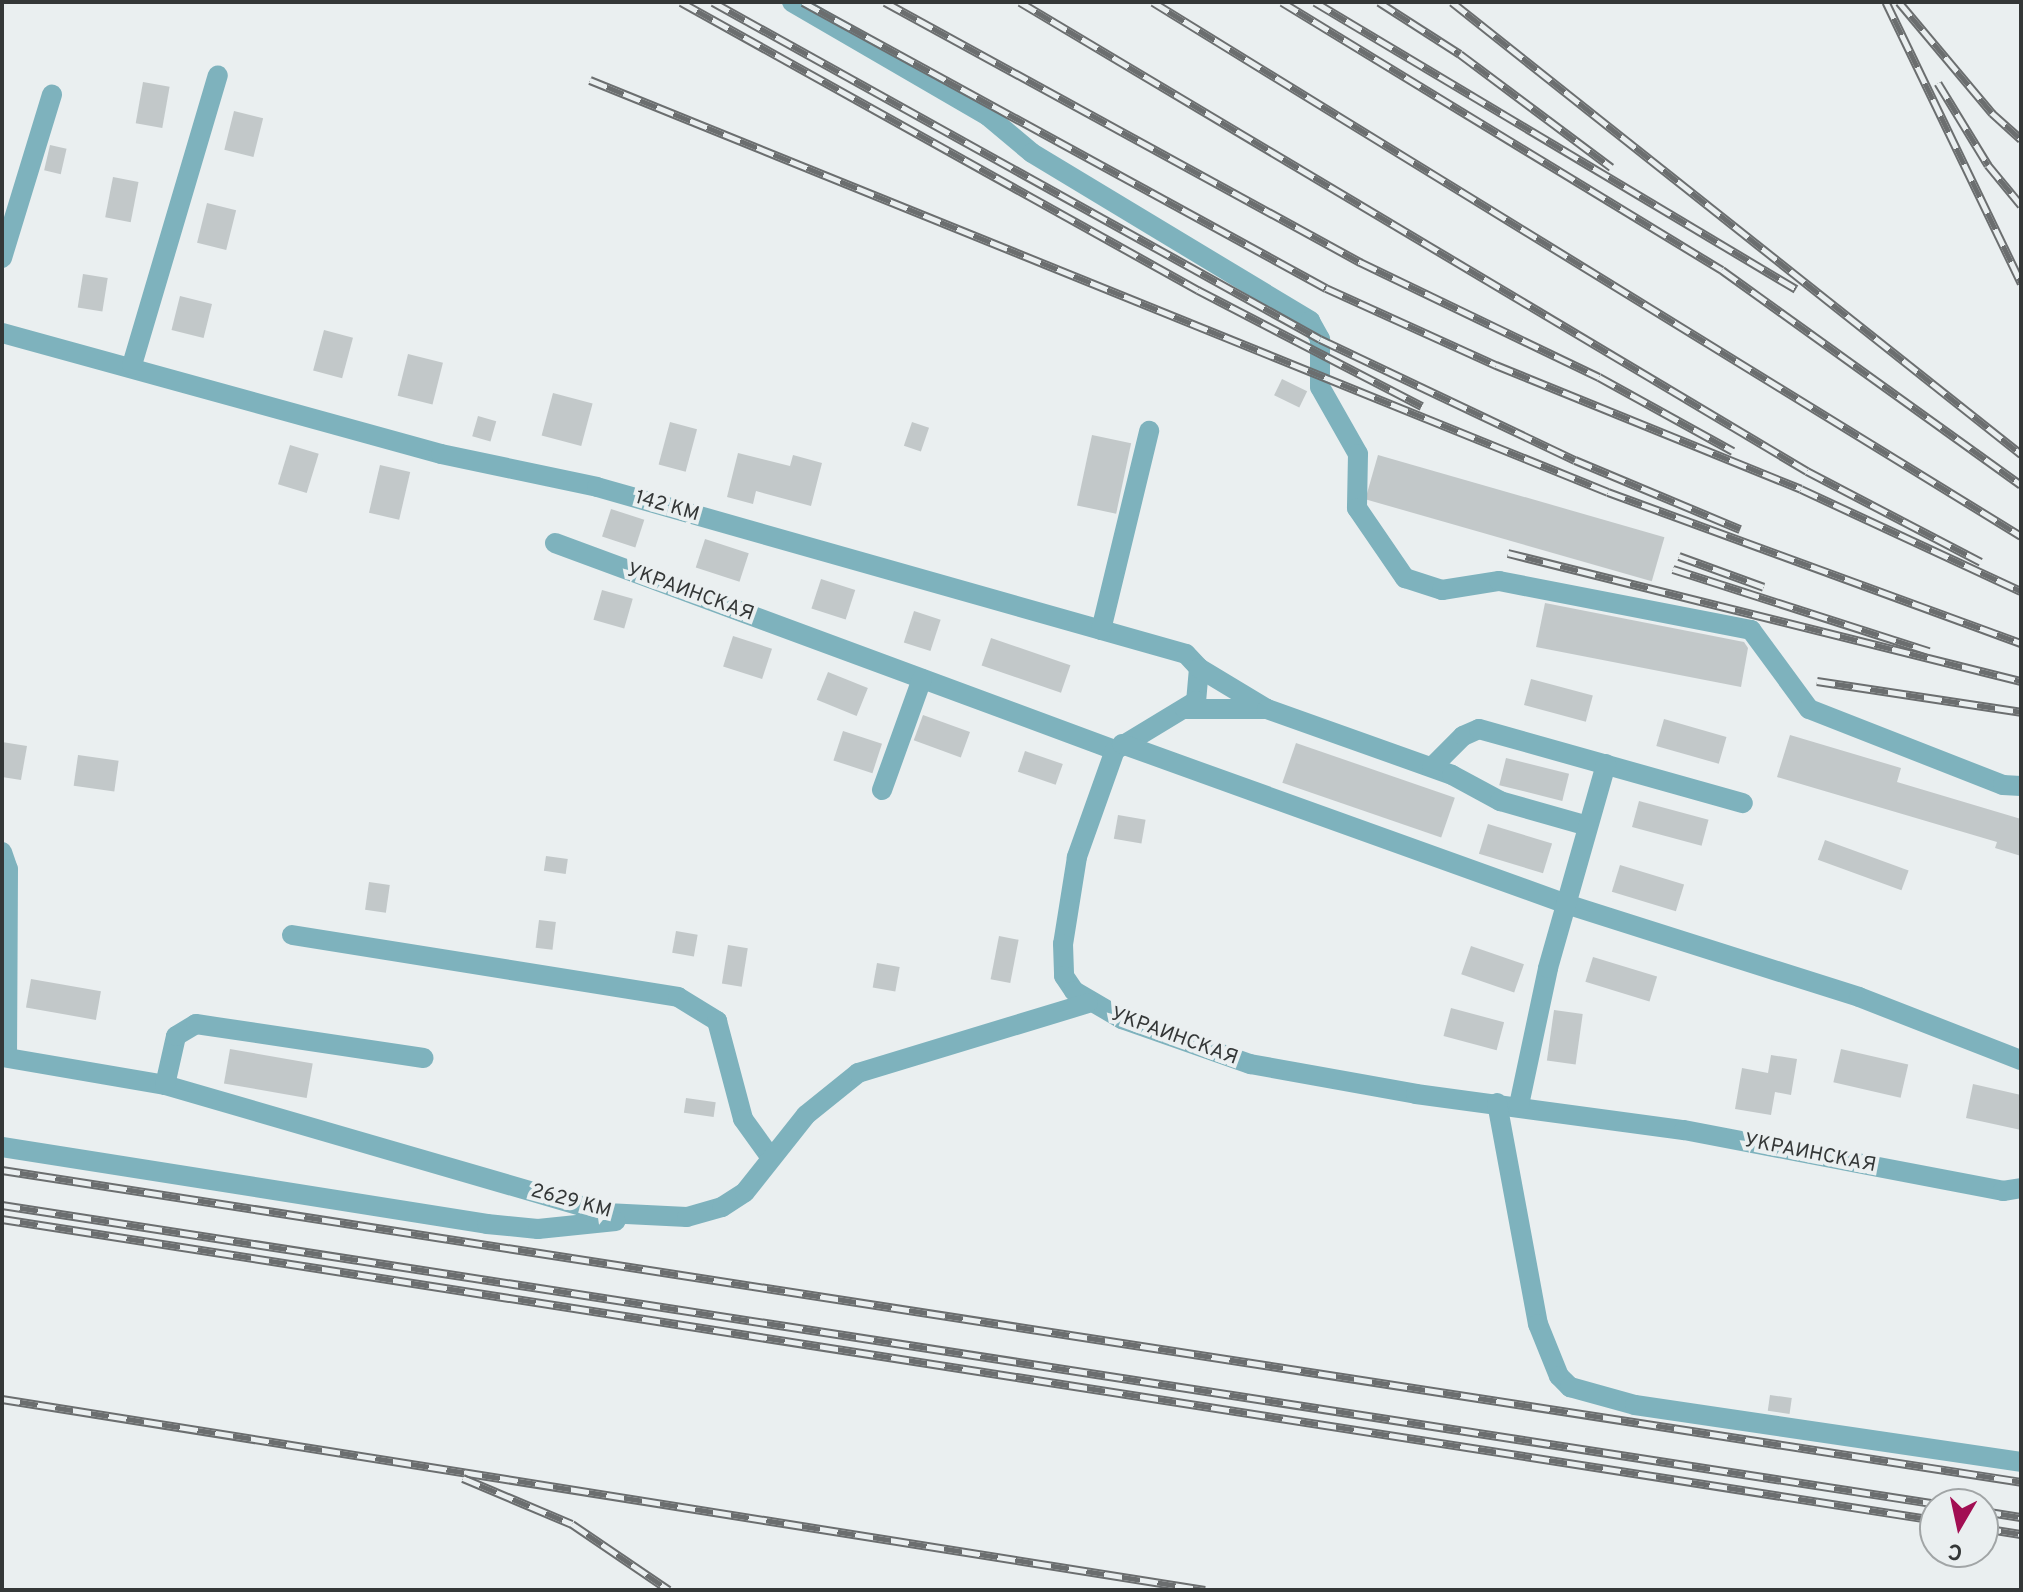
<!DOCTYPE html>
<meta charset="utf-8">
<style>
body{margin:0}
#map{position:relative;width:2023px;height:1592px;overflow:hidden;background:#eaeff0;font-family:Overpass,sans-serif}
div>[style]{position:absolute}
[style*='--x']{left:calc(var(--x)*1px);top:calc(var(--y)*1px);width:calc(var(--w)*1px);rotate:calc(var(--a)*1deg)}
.building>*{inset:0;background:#c2c8c9;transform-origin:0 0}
.minor>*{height:20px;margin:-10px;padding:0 10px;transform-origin:10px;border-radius:10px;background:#7eb2bd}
.rail>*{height:9px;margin-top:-4.5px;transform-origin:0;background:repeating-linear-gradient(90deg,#eaeff0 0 18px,#6b6e6f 0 36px);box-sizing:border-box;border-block:2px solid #6b6e6f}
span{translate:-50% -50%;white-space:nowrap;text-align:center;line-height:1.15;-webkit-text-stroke:8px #eaeff0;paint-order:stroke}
.street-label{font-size:20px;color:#343737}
.frame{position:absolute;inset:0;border:4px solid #343737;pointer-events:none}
.north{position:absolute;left:1919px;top:1488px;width:80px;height:80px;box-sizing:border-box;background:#eaeff0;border:2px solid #a1a5a6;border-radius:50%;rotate:189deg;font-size:22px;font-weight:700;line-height:32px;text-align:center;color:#343737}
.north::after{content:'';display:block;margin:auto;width:28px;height:36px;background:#a20f53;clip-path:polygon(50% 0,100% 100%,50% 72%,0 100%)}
</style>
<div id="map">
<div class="building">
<div style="left:143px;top:82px;width:27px;height:42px;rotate:10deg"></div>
<div style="left:234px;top:111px;width:30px;height:40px;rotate:14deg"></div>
<div style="left:50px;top:145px;width:17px;height:26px;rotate:13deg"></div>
<div style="left:113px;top:177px;width:26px;height:41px;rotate:11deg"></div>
<div style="left:207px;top:203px;width:30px;height:41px;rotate:14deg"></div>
<div style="left:83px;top:274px;width:25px;height:34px;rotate:9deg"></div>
<div style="left:180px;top:296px;width:33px;height:35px;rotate:14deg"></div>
<div style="left:324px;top:330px;width:30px;height:42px;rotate:15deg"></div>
<div style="left:408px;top:354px;width:36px;height:43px;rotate:14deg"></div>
<div style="left:1282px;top:379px;width:28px;height:18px;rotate:26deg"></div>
<div style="left:553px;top:393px;width:41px;height:44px;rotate:15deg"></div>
<div style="left:478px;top:416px;width:19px;height:21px;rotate:16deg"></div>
<div style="left:670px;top:422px;width:28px;height:44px;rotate:15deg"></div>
<div style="left:912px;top:422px;width:18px;height:25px;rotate:19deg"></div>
<div style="left:1092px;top:435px;width:40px;height:72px;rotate:12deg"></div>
<div style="left:290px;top:445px;width:30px;height:41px;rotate:17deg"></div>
<div style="clip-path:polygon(738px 453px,790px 466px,793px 455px,822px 463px,811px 506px,756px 491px,753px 504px,727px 497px)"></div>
<div style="left:1378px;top:455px;width:298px;height:46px;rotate:16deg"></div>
<div style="left:380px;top:465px;width:31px;height:49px;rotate:13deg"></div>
<div style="left:611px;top:509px;width:35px;height:29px;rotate:18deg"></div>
<div style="left:705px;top:539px;width:46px;height:30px;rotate:18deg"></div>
<div style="left:821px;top:579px;width:36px;height:31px;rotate:18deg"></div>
<div style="left:602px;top:590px;width:32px;height:31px;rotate:16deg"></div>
<div style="clip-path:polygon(1545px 603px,1744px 642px,1748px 648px,1741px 687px,1536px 647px)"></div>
<div style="left:914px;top:611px;width:28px;height:33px;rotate:18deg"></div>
<div style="left:733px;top:636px;width:41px;height:32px;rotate:18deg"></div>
<div style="left:991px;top:638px;width:84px;height:29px;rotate:19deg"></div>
<div style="left:828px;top:672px;width:43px;height:30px;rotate:22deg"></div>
<div style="left:1531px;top:679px;width:64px;height:27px;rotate:15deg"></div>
<div style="left:923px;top:715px;width:50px;height:27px;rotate:20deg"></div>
<div style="left:1664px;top:719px;width:65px;height:28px;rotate:16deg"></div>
<div style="left:843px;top:731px;width:41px;height:31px;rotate:18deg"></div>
<div style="clip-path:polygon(1790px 735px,1901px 768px,1897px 782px,2021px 819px,2021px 856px,1995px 848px,1997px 842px,1777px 777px)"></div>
<div style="clip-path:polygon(2px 742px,27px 746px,21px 780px,2px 777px)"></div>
<div style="left:1296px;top:743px;width:168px;height:42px;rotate:19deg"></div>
<div style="left:1025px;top:751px;width:40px;height:22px;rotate:19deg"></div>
<div style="left:78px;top:755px;width:41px;height:31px;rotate:8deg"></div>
<div style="left:1506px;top:758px;width:65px;height:28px;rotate:14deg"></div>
<div style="left:1639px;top:801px;width:72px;height:27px;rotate:15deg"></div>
<div style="left:1118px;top:815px;width:28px;height:24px;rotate:10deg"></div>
<div style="left:1488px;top:824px;width:67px;height:31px;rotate:17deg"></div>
<div style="left:1825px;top:840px;width:89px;height:21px;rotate:20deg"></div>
<div style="left:546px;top:856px;width:22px;height:15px;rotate:8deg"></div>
<div style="left:1620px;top:865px;width:67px;height:28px;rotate:17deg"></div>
<div style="left:369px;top:882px;width:21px;height:28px;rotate:8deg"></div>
<div style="left:539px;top:920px;width:17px;height:28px;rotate:7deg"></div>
<div style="left:676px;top:931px;width:22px;height:22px;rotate:10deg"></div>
<div style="left:999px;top:936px;width:20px;height:44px;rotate:11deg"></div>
<div style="left:728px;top:945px;width:20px;height:39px;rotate:9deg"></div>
<div style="left:1471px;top:946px;width:56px;height:30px;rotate:19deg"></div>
<div style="left:1593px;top:957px;width:67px;height:26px;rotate:17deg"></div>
<div style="left:877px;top:963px;width:23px;height:25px;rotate:10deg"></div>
<div style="left:31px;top:979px;width:71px;height:29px;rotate:10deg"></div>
<div style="left:1451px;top:1008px;width:55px;height:29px;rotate:15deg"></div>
<div style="left:1554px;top:1010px;width:29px;height:51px;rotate:8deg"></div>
<div style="left:230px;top:1049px;width:84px;height:35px;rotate:10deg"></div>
<div style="left:1841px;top:1049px;width:69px;height:34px;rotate:13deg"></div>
<div style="clip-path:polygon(1771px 1055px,1797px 1059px,1791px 1095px,1775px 1092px,1771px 1115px,1735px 1109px,1742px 1068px,1768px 1073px)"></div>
<div style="clip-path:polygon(1973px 1084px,2021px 1095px,2021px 1130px,1966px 1118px)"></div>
<div style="left:686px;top:1098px;width:30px;height:15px;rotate:8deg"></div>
<div style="left:1770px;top:1395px;width:22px;height:16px;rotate:8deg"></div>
</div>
<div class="minor">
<div style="--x:792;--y:2;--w:227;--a:30.2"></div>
<div style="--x:988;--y:116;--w:57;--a:40.1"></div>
<div style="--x:1032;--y:153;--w:325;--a:31.1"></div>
<div style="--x:1310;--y:321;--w:21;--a:61"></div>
<div style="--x:1320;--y:339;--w:48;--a:90"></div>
<div style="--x:1320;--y:387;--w:77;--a:60.4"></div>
<div style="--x:1358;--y:454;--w:54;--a:91.1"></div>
<div style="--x:1357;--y:508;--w:85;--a:55.6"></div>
<div style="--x:1405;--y:578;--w:39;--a:18"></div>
<div style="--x:1442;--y:590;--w:58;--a:-9"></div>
<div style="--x:1499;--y:581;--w:257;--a:11"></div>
<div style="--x:1751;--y:630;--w:98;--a:53.7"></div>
<div style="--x:1809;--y:709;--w:208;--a:21.4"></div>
<div style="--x:2003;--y:785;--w:18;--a:3"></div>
<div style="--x:2;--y:258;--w:171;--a:-73"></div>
<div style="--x:2;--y:333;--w:455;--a:15.4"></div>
<div style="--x:441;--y:454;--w:159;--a:11.9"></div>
<div style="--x:597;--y:487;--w:612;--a:15.83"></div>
<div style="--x:1186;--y:654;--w:19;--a:47"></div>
<div style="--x:1199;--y:668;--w:33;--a:95"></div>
<div style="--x:1196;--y:701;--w:95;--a:148.8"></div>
<div style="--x:132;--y:365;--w:302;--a:-73.5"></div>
<div style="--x:555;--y:543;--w:597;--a:20.29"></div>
<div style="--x:1115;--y:750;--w:114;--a:109.6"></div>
<div style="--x:1077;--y:857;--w:88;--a:99.1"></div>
<div style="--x:1063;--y:944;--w:32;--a:88"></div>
<div style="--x:1064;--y:976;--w:18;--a:56"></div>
<div style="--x:1074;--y:991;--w:56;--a:30.3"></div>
<div style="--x:1122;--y:1019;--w:136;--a:19.4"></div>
<div style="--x:1250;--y:1064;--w:169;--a:10.2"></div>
<div style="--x:1416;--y:1094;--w:270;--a:7.7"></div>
<div style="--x:1684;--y:1130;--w:325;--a:10.8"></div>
<div style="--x:2003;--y:1191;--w:18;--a:-9"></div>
<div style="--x:1101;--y:630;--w:205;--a:-76.4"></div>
<div style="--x:1199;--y:668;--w:79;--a:31.1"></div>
<div style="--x:1185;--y:709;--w:82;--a:0"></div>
<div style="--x:1267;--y:709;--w:196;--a:19.6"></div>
<div style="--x:1452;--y:775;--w:55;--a:28.4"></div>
<div style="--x:1500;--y:801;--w:91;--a:15.9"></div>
<div style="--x:1122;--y:744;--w:472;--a:19.8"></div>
<div style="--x:1566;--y:904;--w:307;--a:17.6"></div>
<div style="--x:1859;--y:997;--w:174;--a:21.3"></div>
<div style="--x:1432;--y:767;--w:44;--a:-45"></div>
<div style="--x:1463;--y:736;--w:17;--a:-24"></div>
<div style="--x:1479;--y:729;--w:274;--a:15.7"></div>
<div style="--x:882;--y:790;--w:118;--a:-70.2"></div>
<div style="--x:2;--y:852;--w:18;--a:71"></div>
<div style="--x:8;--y:869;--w:187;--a:90.3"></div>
<div style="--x:292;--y:935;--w:391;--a:9.1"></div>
<div style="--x:678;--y:997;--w:46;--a:31.6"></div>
<div style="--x:717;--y:1021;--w:101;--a:75.1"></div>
<div style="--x:743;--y:1119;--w:48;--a:54.3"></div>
<div style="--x:2;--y:1057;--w:165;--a:9.7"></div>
<div style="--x:165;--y:1085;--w:459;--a:16.2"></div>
<div style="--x:606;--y:1213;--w:81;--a:2.8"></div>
<div style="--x:687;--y:1217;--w:36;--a:-16"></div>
<div style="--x:722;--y:1207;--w:27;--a:-33"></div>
<div style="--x:745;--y:1192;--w:98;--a:-51.6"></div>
<div style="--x:806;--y:1115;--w:67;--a:-38.9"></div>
<div style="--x:858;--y:1073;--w:240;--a:-16.9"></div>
<div style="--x:165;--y:1085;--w:50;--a:-77.3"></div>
<div style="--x:176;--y:1036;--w:23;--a:-31"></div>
<div style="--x:196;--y:1024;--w:230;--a:8.5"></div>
<div style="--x:1497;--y:1103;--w:225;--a:79.5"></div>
<div style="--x:1538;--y:1324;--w:56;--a:68"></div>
<div style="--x:1559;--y:1376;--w:16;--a:45"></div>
<div style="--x:1570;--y:1387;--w:67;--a:15.5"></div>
<div style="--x:1635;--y:1405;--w:390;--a:8.4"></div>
<div style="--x:1519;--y:1105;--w:140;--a:-78"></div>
<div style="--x:1548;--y:968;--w:212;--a:-74.1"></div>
<div style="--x:2;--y:1147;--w:491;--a:9"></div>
<div style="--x:487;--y:1224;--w:51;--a:5.6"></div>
<div style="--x:538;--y:1229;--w:78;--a:-5.9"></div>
</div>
<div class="rail">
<div style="--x:681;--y:2;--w:592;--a:29.12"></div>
<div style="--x:1198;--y:290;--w:252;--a:27.4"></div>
<div style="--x:713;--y:2;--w:694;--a:29.04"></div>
<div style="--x:1320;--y:339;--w:282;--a:25.4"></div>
<div style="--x:1575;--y:460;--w:179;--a:22.7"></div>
<div style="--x:803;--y:2;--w:596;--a:28.67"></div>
<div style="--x:1326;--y:288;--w:187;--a:24.4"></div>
<div style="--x:1496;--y:365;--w:329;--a:22.1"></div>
<div style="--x:1801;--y:489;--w:242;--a:24.9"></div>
<div style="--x:885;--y:2;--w:542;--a:28.69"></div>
<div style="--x:1360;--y:262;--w:265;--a:25.7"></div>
<div style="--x:1599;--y:377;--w:153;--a:28.9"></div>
<div style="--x:1020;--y:2;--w:916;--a:30.79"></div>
<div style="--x:1807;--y:471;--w:196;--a:27.6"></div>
<div style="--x:1153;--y:2;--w:1019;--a:31.6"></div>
<div style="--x:1282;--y:2;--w:515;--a:31.35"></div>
<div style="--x:1722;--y:270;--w:368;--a:35.7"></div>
<div style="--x:1315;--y:2;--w:560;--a:30.82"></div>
<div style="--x:1379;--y:2;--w:96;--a:32.7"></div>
<div style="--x:1460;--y:54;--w:189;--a:36.8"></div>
<div style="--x:1452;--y:2;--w:727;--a:38.46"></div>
<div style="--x:1886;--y:2;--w:312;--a:64.3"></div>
<div style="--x:1899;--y:2;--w:145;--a:50"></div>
<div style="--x:1992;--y:113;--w:39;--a:42"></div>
<div style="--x:590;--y:80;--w:1098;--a:22.03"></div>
<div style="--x:1608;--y:492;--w:440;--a:20.1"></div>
<div style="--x:1938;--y:83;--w:96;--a:58.6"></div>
<div style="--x:1988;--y:165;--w:52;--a:50.5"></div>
<div style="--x:1508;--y:553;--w:529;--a:14.01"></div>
<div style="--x:1679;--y:556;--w:90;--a:20"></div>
<div style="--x:1673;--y:569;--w:269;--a:17.8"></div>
<div style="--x:1817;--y:681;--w:206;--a:8.6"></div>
<div style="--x:2;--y:1170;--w:2043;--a:8.78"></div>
<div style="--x:2;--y:1205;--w:1960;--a:8.78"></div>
<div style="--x:2;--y:1219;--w:1956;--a:8.85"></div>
<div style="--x:2;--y:1399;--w:1218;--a:9.02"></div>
<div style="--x:463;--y:1478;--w:118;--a:22.9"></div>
<div style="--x:572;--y:1524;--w:117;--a:34.2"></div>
<div style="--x:1983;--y:1511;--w:38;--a:9"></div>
<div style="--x:1983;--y:1528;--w:38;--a:9"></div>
</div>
<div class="street-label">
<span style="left:667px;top:507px;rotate:16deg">142 КМ</span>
<span style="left:690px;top:593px;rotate:20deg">УКРАИНСКАЯ</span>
<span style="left:1174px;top:1037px;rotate:20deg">УКРАИНСКАЯ</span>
<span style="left:1810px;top:1154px;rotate:11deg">УКРАИНСКАЯ</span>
<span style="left:571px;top:1202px;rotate:15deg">2629 КМ</span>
</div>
<div class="frame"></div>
<div class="north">С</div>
</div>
